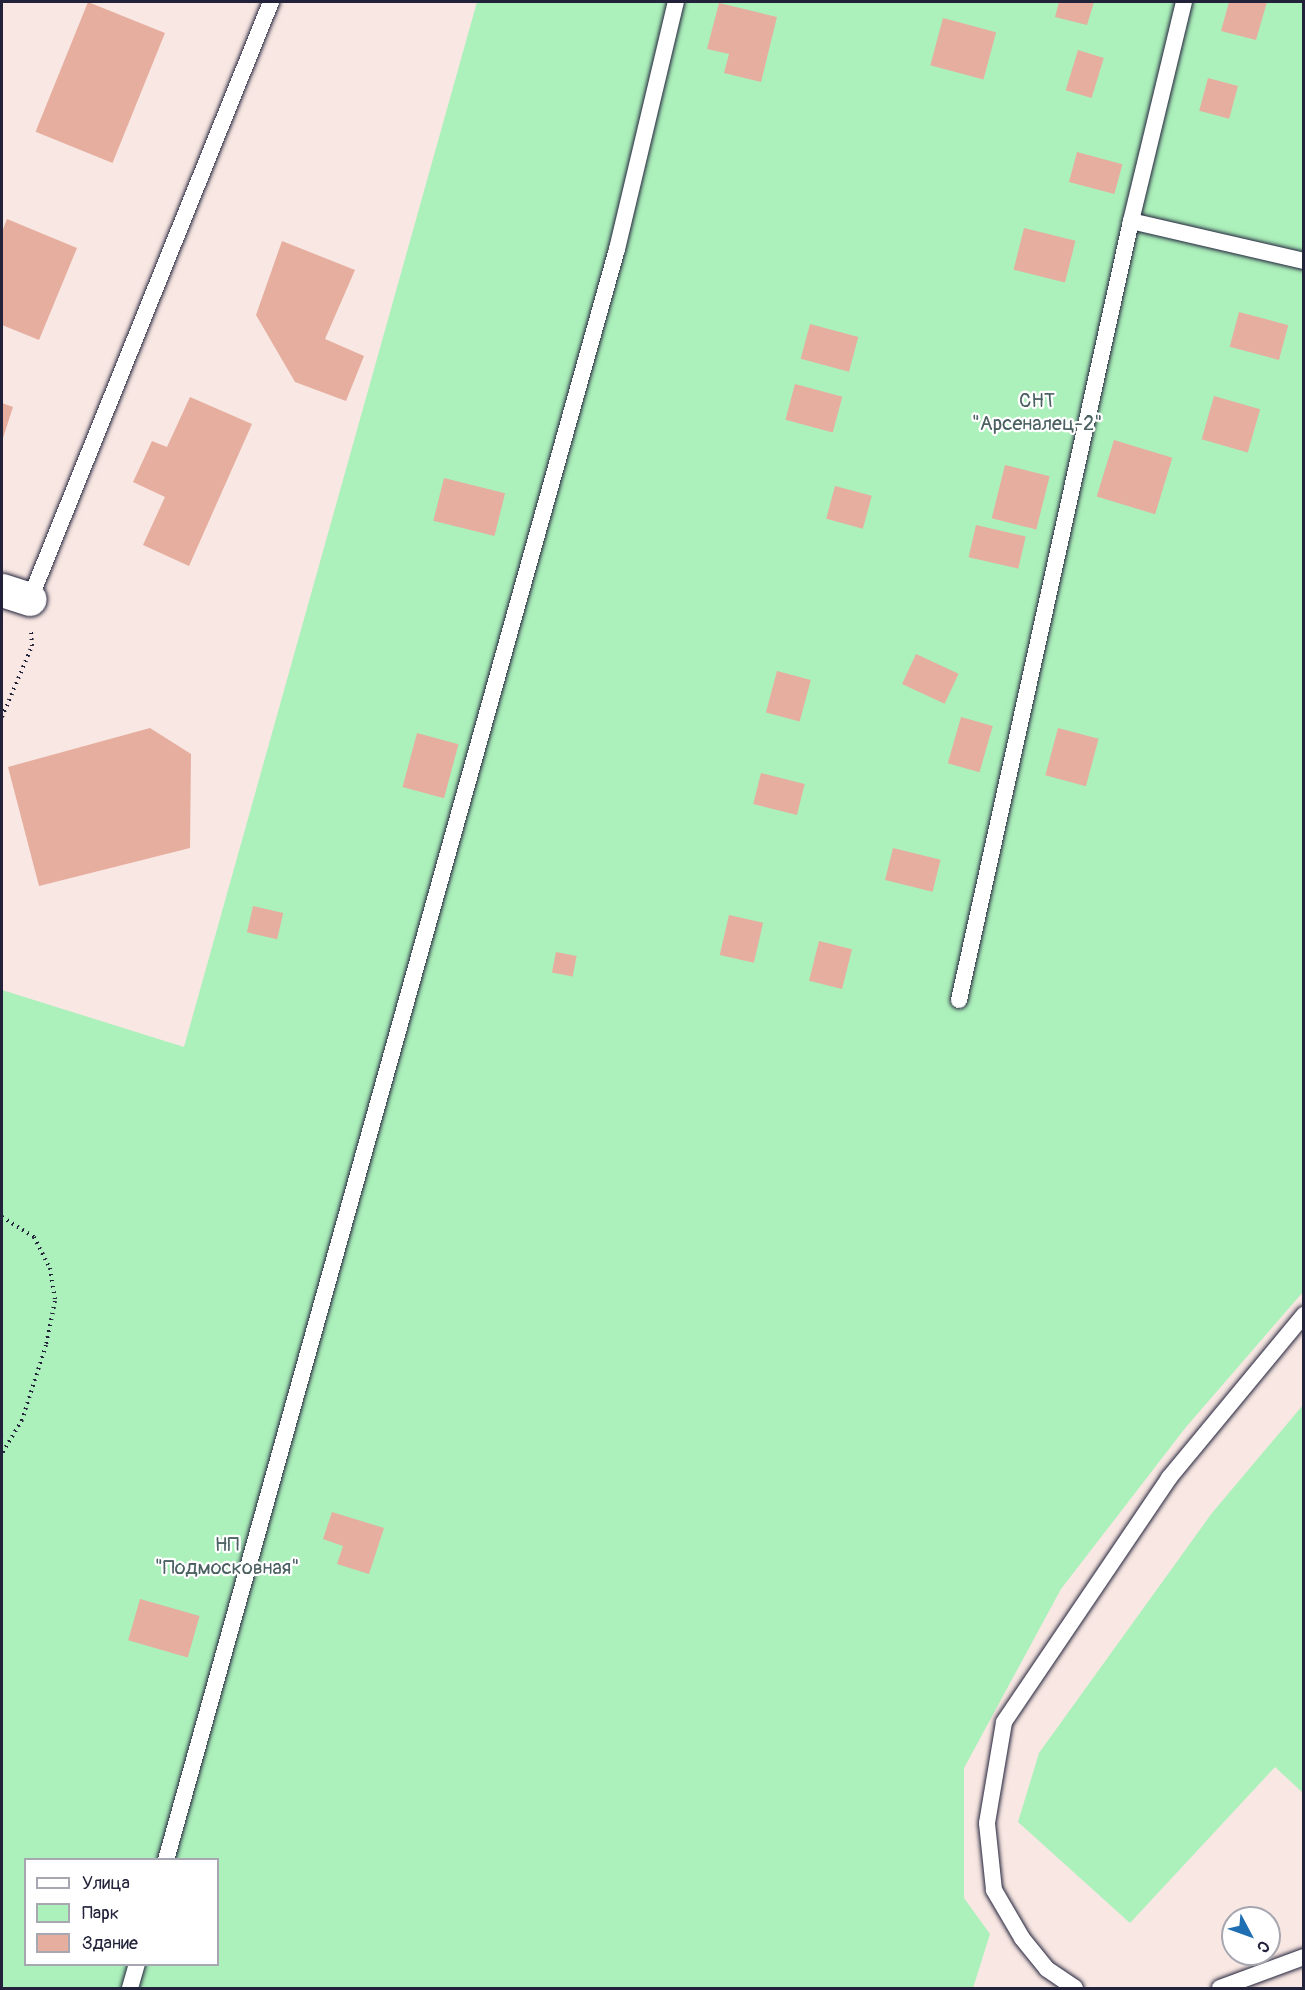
<!DOCTYPE html>
<meta charset="utf-8">
<style>
body{margin:0}
#map{position:relative;width:1305px;height:1990px;overflow:hidden;background:#f8e7e2;font-family:Pangolin,sans-serif}
div>[style]{position:absolute}
[style*='--x']{left:calc(var(--x)*1px);top:calc(var(--y)*1px);width:calc(var(--w)*1px);rotate:calc(var(--a)*1deg)}
.green>*{inset:0;background:#acf0bb}
.building>*{inset:0;background:#e6ae9f;transform-origin:0 0}
.path>*{height:4px;margin-top:-2px;transform-origin:0;background:repeating-linear-gradient(90deg,#22223b 0 1.5px,transparent 0 6px)}
.roads{filter:drop-shadow(0 0 2px #22223b) drop-shadow(0 0 2px #22223b)}
.service>*{height:16px;margin:-8px;padding:0 8px;transform-origin:8px;border-radius:8px;background:#fff}
.minor>*{height:33px;margin:-16.5px;padding:0 16.5px;transform-origin:16.5px;border-radius:16.5px;background:#fff}
span{translate:-50% -50%;white-space:nowrap;text-align:center;line-height:1.15;-webkit-text-stroke:4.5px #fff;paint-order:stroke}
.park-label{font-size:20px;color:#4b6061}
.frame{position:absolute;inset:0;border:3px solid #22223b;pointer-events:none}
.legend{position:absolute;left:24px;top:1858px;width:195px;height:108px;box-sizing:border-box;background:#fff;border:2px solid #a7a7b1;margin:0;padding:8px 10px;list-style:none;font-size:18px;color:#22223b}
.legend li{display:flex;align-items:center;gap:12px;height:30px}
.legend b{width:30px;border:2px solid #a7a7b1}
.north{position:absolute;left:1221px;top:1906px;width:60px;height:60px;box-sizing:border-box;background:#fff;border:2px solid #a7a7b1;border-radius:50%;rotate:131deg;font-size:16px;font-weight:700;line-height:24px;text-align:center;color:#22223b}
.north::after{content:'';display:block;margin:auto;width:21px;height:27px;background:#1f6fb2;clip-path:polygon(50% 0,100% 100%,50% 72%,0 100%)}
</style>
<div id="map">
<div class="green">
<div style="clip-path:polygon(evenodd,477px 2px,1303px 2px,1303px 1292px,1186px 1427px,1061px 1589px,964px 1768px,964px 1898px,990px 1934px,973px 1988px,2px 1988px,2px 990px,184px 1047px,477px 2px,26px 1860px,218px 1860px,218px 1964px,26px 1964px,26px 1860px)"></div>
<div style="clip-path:polygon(1303px 1405px,1303px 1793px,1275px 1767px,1130px 1923px,1018px 1822px,1039px 1753px,1212px 1513px)"></div>
</div>
<div class="building">
<div style="left:88px;top:2px;width:83px;height:140px;rotate:22deg"></div>
<div style="clip-path:polygon(1059px 2px,1094px 2px,1087px 25px,1055px 17px)"></div>
<div style="clip-path:polygon(1229px 2px,1267px 2px,1256px 40px,1221px 31px)"></div>
<div style="clip-path:polygon(719px 3px,777px 17px,761px 82px,724px 73px,729px 54px,707px 49px)"></div>
<div style="left:943px;top:18px;width:55px;height:49px;rotate:15deg"></div>
<div style="left:1078px;top:50px;width:27px;height:42px;rotate:17deg"></div>
<div style="left:1208px;top:78px;width:31px;height:34px;rotate:15deg"></div>
<div style="left:1077px;top:152px;width:47px;height:31px;rotate:15deg"></div>
<div style="clip-path:polygon(7px 219px,77px 248px,39px 340px,2px 325px,2px 232px)"></div>
<div style="left:1024px;top:228px;width:53px;height:43px;rotate:14deg"></div>
<div style="clip-path:polygon(282px 241px,355px 270px,325px 339px,364px 356px,346px 401px,295px 382px,256px 315px)"></div>
<div style="left:1239px;top:312px;width:51px;height:36px;rotate:15deg"></div>
<div style="left:810px;top:324px;width:50px;height:36px;rotate:15deg"></div>
<div style="left:795px;top:384px;width:49px;height:37px;rotate:15deg"></div>
<div style="left:1214px;top:396px;width:48px;height:45px;rotate:16deg"></div>
<div style="clip-path:polygon(190px 397px,252px 424px,189px 566px,143px 545px,165px 497px,133px 482px,152px 441px,167px 447px)"></div>
<div style="clip-path:polygon(2px 403px,13px 407px,2px 441px)"></div>
<div style="left:1114px;top:440px;width:61px;height:59px;rotate:17deg"></div>
<div style="left:1005px;top:465px;width:46px;height:55px;rotate:14deg"></div>
<div style="left:444px;top:478px;width:63px;height:44px;rotate:14deg"></div>
<div style="left:835px;top:486px;width:38px;height:34px;rotate:15deg"></div>
<div style="left:976px;top:525px;width:51px;height:33px;rotate:13deg"></div>
<div style="left:916px;top:654px;width:47px;height:33px;rotate:25deg"></div>
<div style="left:777px;top:671px;width:35px;height:43px;rotate:15deg"></div>
<div style="left:961px;top:717px;width:33px;height:48px;rotate:16deg"></div>
<div style="clip-path:polygon(150px 728px,191px 754px,190px 848px,39px 886px,8px 767px)"></div>
<div style="left:1058px;top:728px;width:42px;height:49px;rotate:15deg"></div>
<div style="left:417px;top:733px;width:43px;height:56px;rotate:15deg"></div>
<div style="left:761px;top:773px;width:45px;height:32px;rotate:14deg"></div>
<div style="left:893px;top:848px;width:49px;height:33px;rotate:14deg"></div>
<div style="left:253px;top:906px;width:31px;height:27px;rotate:13deg"></div>
<div style="left:729px;top:915px;width:35px;height:41px;rotate:13deg"></div>
<div style="left:819px;top:941px;width:34px;height:41px;rotate:14deg"></div>
<div style="left:556px;top:952px;width:21px;height:21px;rotate:11deg"></div>
<div style="clip-path:polygon(332px 1512px,384px 1528px,369px 1574px,337px 1564px,343px 1546px,323px 1539px)"></div>
<div style="left:140px;top:1599px;width:62px;height:43px;rotate:16deg"></div>
</div>
<div class="path">
<div style="--x:2;--y:717;--w:77;--a:-67.1"></div>
<div style="--x:32;--y:646;--w:16;--a:-94"></div>
<div style="--x:2;--y:1217;--w:38;--a:32"></div>
<div style="--x:34;--y:1237;--w:35;--a:63"></div>
<div style="--x:50;--y:1268;--w:33;--a:81"></div>
<div style="--x:55;--y:1301;--w:45;--a:101.6"></div>
<div style="--x:46;--y:1345;--w:79;--a:107.7"></div>
<div style="--x:22;--y:1420;--w:39;--a:121"></div>
</div>
<div class="roads">
<div class="service">
<div style="--x:1184;--y:2;--w:225;--a:103.6"></div>
<div style="--x:1131;--y:221;--w:178;--a:13"></div>
<div style="--x:30;--y:599;--w:644;--a:-68.02"></div>
<div style="--x:959;--y:1000;--w:798;--a:-77.55"></div>
<div style="--x:166;--y:1860;--w:1673;--a:-74.36"></div>
<div style="--x:617;--y:249;--w:254;--a:-76.6"></div>
<div style="--x:130;--y:1988;--w:25;--a:-74"></div>
<div style="--x:1075;--y:1988;--w:34;--a:-146"></div>
<div style="--x:1047;--y:1969;--w:40;--a:-129"></div>
<div style="--x:1022;--y:1938;--w:56;--a:-120.3"></div>
<div style="--x:994;--y:1890;--w:67;--a:-96"></div>
<div style="--x:987;--y:1823;--w:102;--a:-80.4"></div>
<div style="--x:1004;--y:1722;--w:295;--a:-55.9"></div>
<div style="--x:1169;--y:1478;--w:212;--a:-50.4"></div>
<div style="--x:1220;--y:1988;--w:90;--a:-20.3"></div>
</div>
<div class="minor">
<div style="--x:2;--y:590;--w:29;--a:18"></div>
</div>
</div>
<div class="park-label">
<span style="left:1037px;top:412px">СНТ<br>"Арсеналец-2"</span>
<span style="left:227px;top:1556px">НП<br>"Подмосковная"</span>
</div>
<div class="frame"></div>
<ul class="legend">
<li><b style="height:8px;background:#fff"></b>Улица</li>
<li><b style="height:16px;background:#acf0bb"></b>Парк</li>
<li><b style="height:16px;background:#e6ae9f"></b>Здание</li>
</ul>
<div class="north">С</div>
</div>
